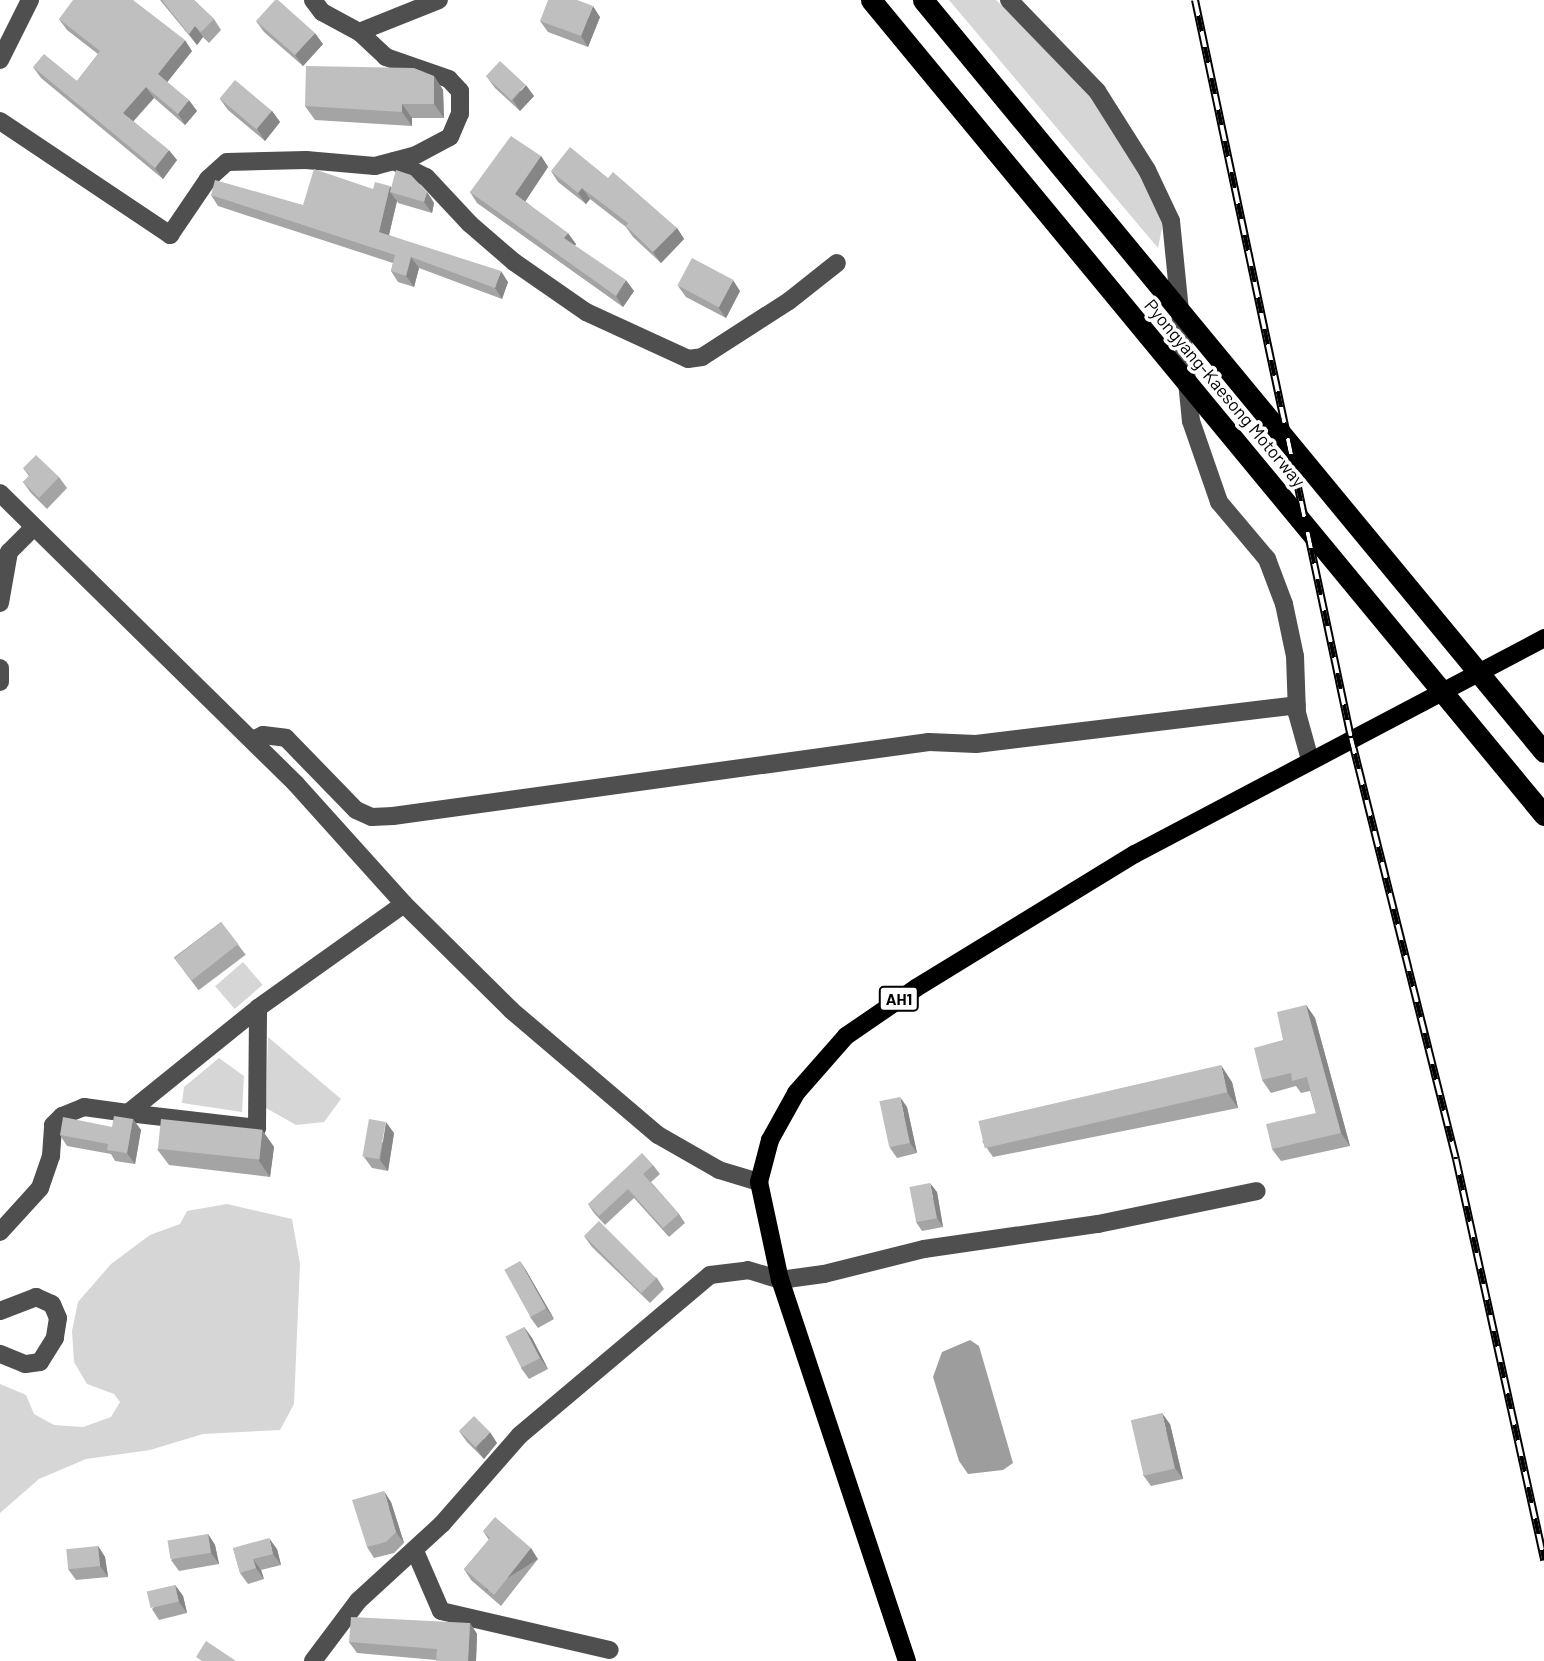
<!DOCTYPE html>
<style>
body{margin:0}
#map{position:relative;width:1544px;height:1661px;overflow:hidden;background:#fff;font-family:Barlow,sans-serif}
div>[style]{position:absolute}
[style*='--x']{left:calc(var(--x)*1px);top:calc(var(--y)*1px);width:calc(var(--w)*1px);rotate:calc(var(--a)*1deg)}
.green>*{inset:0;background:#d6d6d6;transform-origin:0 0}
.water>*{inset:0;background:#9d9d9d}
.minor>*{height:18px;margin:-9px;padding:0 9px;transform-origin:9px;border-radius:9px;background:#4f4f4f}
.major>*{height:18px;margin:-9px;padding:0 9px;transform-origin:9px;border-radius:9px;background:#000}
.highway>*{height:21px;margin:-10.5px;padding:0 10.5px;transform-origin:10.5px;border-radius:10.5px;background:#000}
.rail>*{height:8px;margin-top:-4px;transform-origin:0;background:repeating-linear-gradient(90deg,#fff 0 16px,#000 0 32px);box-sizing:border-box;border-block:2px solid #000}
.wall>*{inset:0;background:#a4a4a4;transform-origin:0 0}
.shaded-wall>*{inset:0;background:#868686;transform-origin:0 0}
.building>*{inset:0;background:#bfbfbf;transform-origin:0 0}
span{translate:-50% -50%;white-space:nowrap;text-align:center;line-height:1.15;-webkit-text-stroke:7px #fff;paint-order:stroke}
.shield-label span{padding:2px 5px;background:#fff;border:2px solid;border-radius:5px;-webkit-text-stroke-width:0}
.shield-label{font-size:16px;color:#000;font-weight:700}
.street-label{font-size:18px;color:#000}
</style>
<div id="map">
<div class="green">
<div style="clip-path:polygon(949px 0,996px 0,1083px 83px,1134px 161px,1163px 223px,1158px 248px)"></div>
<div style="left:243px;top:962px;width:30px;height:37px;rotate:49deg"></div>
<div style="clip-path:polygon(268px 1037px,341px 1099px,324px 1122px,296px 1125px,266px 1108px)"></div>
<div style="clip-path:polygon(219px 1058px,244px 1076px,242px 1112px,182px 1103px,184px 1087px)"></div>
<div style="clip-path:polygon(227px 1204px,292px 1219px,300px 1264px,294px 1404px,280px 1430px,203px 1434px,150px 1450px,86px 1459px,39px 1479px,0 1513px,0 1384px,26px 1395px,34px 1414px,54px 1425px,83px 1427px,111px 1417px,120px 1402px,114px 1394px,87px 1384px,74px 1362px,72px 1331px,78px 1302px,111px 1264px,150px 1235px,180px 1224px,187px 1211px)"></div>
</div>
<div class="water">
<div style="clip-path:polygon(970px 1340px,979px 1346px,1013px 1463px,1003px 1470px,968px 1474px,959px 1461px,933px 1377px,942px 1352px)"></div>
</div>
<div class="minor">
<div style="--x:1009;--y:0;--w:127;--a:46"></div>
<div style="--x:1097;--y:91;--w:93;--a:57.7"></div>
<div style="--x:1147;--y:170;--w:56;--a:64.8"></div>
<div style="--x:1171;--y:221;--w:201;--a:84.3"></div>
<div style="--x:1191;--y:421;--w:86;--a:70.9"></div>
<div style="--x:1219;--y:502;--w:75;--a:49.9"></div>
<div style="--x:1267;--y:559;--w:48;--a:69.3"></div>
<div style="--x:1284;--y:604;--w:53;--a:78.1"></div>
<div style="--x:1295;--y:656;--w:57;--a:88"></div>
<div style="--x:1297;--y:713;--w:49;--a:74.5"></div>
<div style="--x:359;--y:32;--w:86;--a:-21.8"></div>
<div style="--x:0;--y:60;--w:67;--a:-63.4"></div>
<div style="--x:0;--y:121;--w:205;--a:33.8"></div>
<div style="--x:170;--y:235;--w:68;--a:-55.8"></div>
<div style="--x:208;--y:179;--w:25;--a:-42"></div>
<div style="--x:227;--y:162;--w:79;--a:-1.5"></div>
<div style="--x:306;--y:160;--w:69;--a:5"></div>
<div style="--x:375;--y:166;--w:42;--a:-15"></div>
<div style="--x:416;--y:155;--w:38;--a:-28"></div>
<div style="--x:450;--y:137;--w:25;--a:-67"></div>
<div style="--x:460;--y:114;--w:23;--a:-90"></div>
<div style="--x:460;--y:91;--w:16;--a:-133"></div>
<div style="--x:449;--y:79;--w:67;--a:-160.8"></div>
<div style="--x:386;--y:57;--w:37;--a:-137"></div>
<div style="--x:359;--y:32;--w:42;--a:-151.6"></div>
<div style="--x:322;--y:12;--w:15;--a:-127"></div>
<div style="--x:394;--y:161;--w:36;--a:27"></div>
<div style="--x:426;--y:177;--w:64;--a:46.9"></div>
<div style="--x:470;--y:224;--w:58;--a:40.8"></div>
<div style="--x:514;--y:262;--w:88;--a:34.8"></div>
<div style="--x:586;--y:312;--w:112;--a:24.7"></div>
<div style="--x:688;--y:359;--w:14;--a:-8"></div>
<div style="--x:702;--y:357;--w:103;--a:-32.8"></div>
<div style="--x:789;--y:301;--w:61;--a:-38.4"></div>
<div style="--x:0;--y:493;--w:415;--a:44.5"></div>
<div style="--x:296;--y:784;--w:161;--a:48"></div>
<div style="--x:404;--y:904;--w:151;--a:44.7"></div>
<div style="--x:511;--y:1010;--w:193;--a:40.4"></div>
<div style="--x:658;--y:1135;--w:70;--a:29.8"></div>
<div style="--x:719;--y:1170;--w:42;--a:16.7"></div>
<div style="--x:0;--y:603;--w:52;--a:-80"></div>
<div style="--x:9;--y:552;--w:35;--a:-45"></div>
<div style="--x:0;--y:668;--w:14;--a:90"></div>
<div style="--x:253;--y:740;--w:11;--a:-27"></div>
<div style="--x:263;--y:735;--w:23;--a:7"></div>
<div style="--x:286;--y:738;--w:100;--a:45.8"></div>
<div style="--x:356;--y:810;--w:17;--a:24"></div>
<div style="--x:372;--y:817;--w:21;--a:-3"></div>
<div style="--x:393;--y:816;--w:541;--a:-7.86"></div>
<div style="--x:929;--y:742;--w:47;--a:2.4"></div>
<div style="--x:976;--y:744;--w:323;--a:-6.9"></div>
<div style="--x:128;--y:1113;--w:130;--a:6.6"></div>
<div style="--x:257;--y:1128;--w:120;--a:-89.5"></div>
<div style="--x:0;--y:1232;--w:59;--a:-47.7"></div>
<div style="--x:40;--y:1188;--w:34;--a:-71"></div>
<div style="--x:51;--y:1156;--w:31;--a:-86"></div>
<div style="--x:53;--y:1125;--w:13;--a:-45"></div>
<div style="--x:62;--y:1116;--w:24;--a:-22"></div>
<div style="--x:84;--y:1107;--w:44;--a:7.8"></div>
<div style="--x:128;--y:1113;--w:167;--a:-38.9"></div>
<div style="--x:258;--y:1008;--w:179;--a:-35.5"></div>
<div style="--x:0;--y:1311;--w:39;--a:-21"></div>
<div style="--x:36;--y:1297;--w:17;--a:24"></div>
<div style="--x:52;--y:1304;--w:15;--a:67"></div>
<div style="--x:58;--y:1318;--w:20;--a:99"></div>
<div style="--x:55;--y:1338;--w:28;--a:122"></div>
<div style="--x:40;--y:1362;--w:15;--a:172"></div>
<div style="--x:25;--y:1364;--w:27;--a:-158"></div>
<div style="--x:415;--y:1551;--w:65;--a:66.6"></div>
<div style="--x:441;--y:1611;--w:173;--a:13"></div>
<div style="--x:313;--y:1661;--w:75;--a:-53.1"></div>
<div style="--x:358;--y:1601;--w:114;--a:-42.5"></div>
<div style="--x:442;--y:1524;--w:118;--a:-48.8"></div>
<div style="--x:520;--y:1435;--w:248;--a:-40.1"></div>
<div style="--x:710;--y:1275;--w:38;--a:-7"></div>
<div style="--x:748;--y:1270;--w:34;--a:17"></div>
<div style="--x:780;--y:1280;--w:44;--a:-7.8"></div>
<div style="--x:824;--y:1274;--w:103;--a:-14"></div>
<div style="--x:924;--y:1249;--w:176;--a:-8.2"></div>
<div style="--x:1098;--y:1224;--w:162;--a:-11.7"></div>
</div>
<div class="major">
<div style="--x:907;--y:1661;--w:402;--a:-108.4"></div>
<div style="--x:780;--y:1280;--w:100;--a:-102.1"></div>
<div style="--x:759;--y:1182;--w:43;--a:-75.3"></div>
<div style="--x:770;--y:1140;--w:54;--a:-61"></div>
<div style="--x:796;--y:1093;--w:76;--a:-48.7"></div>
<div style="--x:846;--y:1036;--w:85;--a:-34.4"></div>
<div style="--x:916;--y:988;--w:257;--a:-31.5"></div>
<div style="--x:1135;--y:854;--w:463;--a:-27.8"></div>
</div>
<div class="highway">
<div style="--x:871;--y:0;--w:1057;--a:50.45"></div>
<div style="--x:923;--y:0;--w:975;--a:50.45"></div>
</div>
<div class="rail">
<div style="--x:1195;--y:0;--w:754;--a:78.06"></div>
<div style="--x:1351;--y:738;--w:434;--a:76"></div>
<div style="--x:1456;--y:1159;--w:411;--a:77.6"></div>
</div>
<div class="wall">
<div style="clip-path:polygon(160px 0,194px 0,214px 19px,221px 30px,209px 43px,203px 37px,197px 45px)"></div>
<div style="clip-path:polygon(600px 17px,588px 47px,548px 32px,540px 21px)"></div>
<div style="clip-path:polygon(59px 19px,192px 51px,167px 82px,197px 111px,185px 125px,154px 98px,133px 121px,177px 160px,163px 179px,41px 78px,33px 67px,77px 81px,98px 54px,67px 30px)"></div>
<div style="clip-path:polygon(256px 21px,323px 44px,303px 66px,264px 32px)"></div>
<div style="clip-path:polygon(434px 76px,443px 90px,444px 118px,412px 118px,412px 126px,315px 120px,305px 106px)"></div>
<div style="clip-path:polygon(487px 77px,534px 96px,520px 111px,495px 88px)"></div>
<div style="clip-path:polygon(220px 99px,272px 111px,280px 122px,265px 141px,228px 110px)"></div>
<div style="clip-path:polygon(541px 156px,548px 167px,525px 201px,576px 244px,575px 246px,634px 291px,623px 307px,477px 203px,470px 192px)"></div>
<div style="clip-path:polygon(551px 171px,608px 178px,677px 228px,684px 239px,661px 263px,633px 237px,626px 227px,590px 199px,586px 204px,558px 182px)"></div>
<div style="clip-path:polygon(391px 188px,427px 192px,434px 203px,432px 213px,398px 203px,397px 201px,389px 235px,508px 282px,502px 299px,419px 268px,414px 287px,398px 282px,391px 271px,393px 263px,218px 206px,211px 195px,303px 205px,373px 189px)"></div>
<div style="clip-path:polygon(678px 286px,740px 291px,726px 318px,686px 297px)"></div>
<div style="clip-path:polygon(23px 468px,59px 477px,67px 488px,47px 509px,31px 493px,23px 482px,29px 476px)"></div>
<div style="left:221px;top:922px;width:41px;height:59px;rotate:53deg"></div>
<div style="clip-path:polygon(1306px 1005px,1315px 1018px,1350px 1146px,1281px 1161px,1272px 1149px,1316px 1113px,1310px 1091px,1301px 1093px,1296px 1086px,1271px 1093px,1262px 1080px,1283px 1040px)"></div>
<div style="clip-path:polygon(1232px 1082px,1238px 1108px,993px 1157px,982px 1141px)"></div>
<div style="clip-path:polygon(907px 1107px,917px 1153px,897px 1158px,890px 1148px)"></div>
<div style="clip-path:polygon(133px 1119px,141px 1130px,135px 1164px,115px 1161px,111px 1154px,67px 1146px,60px 1135px,112px 1127px)"></div>
<div style="clip-path:polygon(262px 1130px,274px 1147px,270px 1177px,169px 1165px,157px 1149px)"></div>
<div style="clip-path:polygon(394px 1133px,388px 1171px,372px 1168px,364px 1157px)"></div>
<div style="clip-path:polygon(653px 1165px,660px 1174px,651px 1182px,679px 1214px,685px 1223px,669px 1237px,634px 1198px,605px 1225px,594px 1213px,588px 1204px)"></div>
<div style="clip-path:polygon(937px 1192px,943px 1227px,922px 1231px,916px 1222px)"></div>
<div style="clip-path:polygon(584px 1236px,657px 1278px,664px 1289px,650px 1303px,592px 1247px)"></div>
<div style="clip-path:polygon(520px 1261px,527px 1272px,554px 1319px,538px 1328px,530px 1317px)"></div>
<div style="clip-path:polygon(524px 1327px,532px 1338px,548px 1369px,529px 1379px,521px 1368px)"></div>
<div style="clip-path:polygon(1170px 1424px,1183px 1479px,1151px 1486px,1143px 1475px)"></div>
<div style="clip-path:polygon(459px 1431px,497px 1443px,484px 1459px,467px 1442px)"></div>
<div style="clip-path:polygon(391px 1502px,404px 1543px,394px 1553px,374px 1558px,367px 1547px)"></div>
<div style="clip-path:polygon(483px 1531px,538px 1559px,501px 1606px,471px 1580px,464px 1569px,489px 1540px)"></div>
<div style="clip-path:polygon(208px 1534px,215px 1545px,219px 1564px,179px 1571px,171px 1560px)"></div>
<div style="clip-path:polygon(98px 1546px,105px 1557px,108px 1577px,76px 1580px,68px 1569px)"></div>
<div style="clip-path:polygon(233px 1548px,277px 1549px,281px 1565px,261px 1570px,264px 1579px,248px 1584px,240px 1573px)"></div>
<div style="clip-path:polygon(175px 1585px,183px 1596px,187px 1613px,159px 1620px,152px 1609px)"></div>
<div style="clip-path:polygon(470px 1623px,477px 1634px,476px 1661px,436px 1661px,436px 1660px,357px 1653px,349px 1642px)"></div>
</div>
<div class="shaded-wall">
<div style="clip-path:polygon(593px 6px,600px 17px,588px 47px,581px 36px)"></div>
<div style="clip-path:polygon(195px 26px,203px 37px,197px 45px,189px 34px)"></div>
<div style="clip-path:polygon(315px 33px,323px 44px,303px 66px,295px 55px)"></div>
<div style="clip-path:polygon(185px 40px,192px 51px,165px 85px,158px 74px)"></div>
<div style="clip-path:polygon(434px 76px,443px 90px,444px 118px,434px 104px)"></div>
<div style="clip-path:polygon(526px 85px,534px 96px,520px 111px,513px 100px)"></div>
<div style="clip-path:polygon(146px 87px,154px 98px,131px 124px,123px 113px)"></div>
<div style="clip-path:polygon(189px 100px,197px 111px,185px 125px,178px 114px)"></div>
<div style="clip-path:polygon(402px 104px,412px 118px,412px 126px,402px 112px)"></div>
<div style="clip-path:polygon(272px 111px,280px 122px,265px 141px,257px 129px)"></div>
<div style="clip-path:polygon(169px 150px,177px 160px,163px 179px,155px 168px)"></div>
<div style="clip-path:polygon(541px 156px,548px 167px,523px 205px,515px 194px)"></div>
<div style="clip-path:polygon(390px 186px,395px 193px,390px 192px,397px 201px,387px 243px,379px 232px)"></div>
<div style="clip-path:polygon(582px 188px,590px 199px,586px 204px,578px 193px)"></div>
<div style="clip-path:polygon(427px 192px,434px 203px,432px 213px,424px 202px)"></div>
<div style="clip-path:polygon(677px 228px,684px 239px,661px 263px,653px 252px)"></div>
<div style="clip-path:polygon(568px 233px,576px 244px,572px 249px,564px 238px)"></div>
<div style="clip-path:polygon(411px 257px,419px 268px,414px 287px,406px 276px)"></div>
<div style="clip-path:polygon(501px 271px,508px 282px,502px 299px,495px 288px)"></div>
<div style="clip-path:polygon(626px 280px,634px 291px,623px 307px,616px 296px)"></div>
<div style="clip-path:polygon(733px 280px,740px 291px,726px 318px,718px 307px)"></div>
<div style="clip-path:polygon(1306px 1005px,1315px 1018px,1350px 1146px,1341px 1133px)"></div>
<div style="clip-path:polygon(1221px 1065px,1232px 1082px,1238px 1108px,1227px 1092px)"></div>
<div style="clip-path:polygon(900px 1097px,907px 1107px,917px 1153px,910px 1143px)"></div>
<div style="clip-path:polygon(133px 1119px,141px 1130px,135px 1164px,127px 1153px)"></div>
<div style="clip-path:polygon(386px 1122px,394px 1133px,388px 1171px,380px 1160px)"></div>
<div style="clip-path:polygon(262px 1130px,274px 1147px,270px 1177px,259px 1161px)"></div>
<div style="clip-path:polygon(930px 1183px,937px 1192px,943px 1227px,937px 1218px)"></div>
<div style="clip-path:polygon(520px 1261px,527px 1272px,554px 1319px,546px 1308px)"></div>
<div style="clip-path:polygon(524px 1327px,532px 1338px,548px 1369px,540px 1358px)"></div>
<div style="clip-path:polygon(1162px 1413px,1170px 1424px,1183px 1479px,1175px 1468px)"></div>
<div style="clip-path:polygon(490px 1432px,497px 1443px,484px 1459px,476px 1448px)"></div>
<div style="clip-path:polygon(384px 1491px,391px 1502px,404px 1543px,396px 1532px)"></div>
<div style="clip-path:polygon(208px 1534px,215px 1545px,219px 1564px,211px 1553px)"></div>
<div style="clip-path:polygon(269px 1538px,277px 1549px,281px 1565px,273px 1554px)"></div>
<div style="clip-path:polygon(98px 1546px,105px 1557px,108px 1577px,100px 1566px)"></div>
<div style="left:531px;top:1548px;width:13px;height:60px;rotate:58deg"></div>
<div style="clip-path:polygon(253px 1559px,261px 1570px,264px 1579px,256px 1568px)"></div>
<div style="clip-path:polygon(175px 1585px,183px 1596px,187px 1613px,179px 1602px)"></div>
<div style="clip-path:polygon(470px 1623px,477px 1634px,476px 1661px,468px 1661px)"></div>
</div>
<div class="building">
<div style="clip-path:polygon(73px 0,133px 0,185px 40px,158px 74px,189px 100px,178px 114px,146px 87px,123px 113px,169px 150px,155px 168px,33px 67px,44px 54px,77px 81px,100px 51px,59px 19px)"></div>
<div style="clip-path:polygon(162px 0,194px 0,214px 19px,201px 32px,195px 26px,189px 34px)"></div>
<div style="clip-path:polygon(275px 0,278px 0,315px 33px,295px 55px,256px 21px)"></div>
<div style="clip-path:polygon(548px 0,577px 0,593px 6px,581px 36px,540px 21px)"></div>
<div style="left:500px;top:61px;width:35px;height:21px;rotate:43deg"></div>
<div style="clip-path:polygon(306px 66px,414px 68px,434px 76px,434px 104px,402px 104px,402px 112px,305px 106px)"></div>
<div style="left:235px;top:80px;width:48px;height:24px;rotate:40deg"></div>
<div style="clip-path:polygon(511px 136px,541px 156px,515px 194px,568px 233px,564px 238px,626px 280px,616px 296px,470px 192px)"></div>
<div style="clip-path:polygon(570px 147px,608px 178px,613px 172px,677px 228px,653px 252px,626px 226px,628px 223px,582px 188px,578px 193px,551px 171px)"></div>
<div style="clip-path:polygon(314px 169px,373px 189px,375px 182px,390px 186px,379px 232px,501px 271px,495px 288px,411px 257px,406px 276px,391px 271px,395px 255px,211px 195px,215px 180px,303px 205px)"></div>
<div style="clip-path:polygon(396px 170px,411px 175px,427px 192px,424px 202px,390px 192px)"></div>
<div style="left:692px;top:258px;width:47px;height:31px;rotate:28deg"></div>
<div style="clip-path:polygon(36px 455px,59px 477px,39px 498px,23px 482px,30px 475px,23px 468px)"></div>
<div style="left:221px;top:922px;width:28px;height:59px;rotate:52deg"></div>
<div style="clip-path:polygon(1306px 1005px,1341px 1133px,1272px 1149px,1266px 1124px,1316px 1113px,1307px 1077px,1292px 1081px,1291px 1073px,1262px 1080px,1254px 1048px,1283px 1040px,1277px 1012px)"></div>
<div style="left:1221px;top:1065px;width:28px;height:249px;rotate:77deg"></div>
<div style="left:900px;top:1097px;width:47px;height:21px;rotate:78deg"></div>
<div style="clip-path:polygon(114px 1116px,133px 1119px,127px 1153px,107px 1150px,108px 1144px,60px 1135px,63px 1117px,112px 1127px)"></div>
<div style="left:161px;top:1119px;width:102px;height:30px;rotate:6deg"></div>
<div style="left:369px;top:1119px;width:17px;height:38px;rotate:10deg"></div>
<div style="clip-path:polygon(642px 1153px,653px 1165px,643px 1174px,679px 1214px,663px 1228px,628px 1189px,599px 1216px,588px 1204px)"></div>
<div style="left:930px;top:1183px;width:36px;height:21px;rotate:79deg"></div>
<div style="left:599px;top:1221px;width:81px;height:21px;rotate:45deg"></div>
<div style="left:520px;top:1261px;width:54px;height:18px;rotate:61deg"></div>
<div style="left:524px;top:1327px;width:35px;height:21px;rotate:63deg"></div>
<div style="left:1162px;top:1413px;width:57px;height:32px;rotate:77deg"></div>
<div style="left:474px;top:1416px;width:23px;height:21px;rotate:45deg"></div>
<div style="clip-path:polygon(384px 1491px,396px 1532px,386px 1542px,367px 1547px,352px 1500px)"></div>
<div style="clip-path:polygon(495px 1517px,531px 1548px,494px 1595px,464px 1569px,490px 1538px,483px 1531px)"></div>
<div style="left:208px;top:1534px;width:19px;height:41px;rotate:81deg"></div>
<div style="clip-path:polygon(269px 1538px,273px 1554px,253px 1559px,256px 1568px,240px 1573px,233px 1548px)"></div>
<div style="left:98px;top:1546px;width:20px;height:32px;rotate:84deg"></div>
<div style="left:175px;top:1585px;width:17px;height:29px;rotate:77deg"></div>
<div style="clip-path:polygon(351px 1617px,470px 1623px,468px 1661px,436px 1661px,437px 1649px,349px 1642px)"></div>
<div style="clip-path:polygon(206px 1641px,236px 1661px,202px 1661px,196px 1657px)"></div>
</div>
<div class="shield-label">
<span style="left:899px;top:999px">AH1</span>
</div>
<div class="street-label">
<span style="left:1225px;top:393px;rotate:50deg">Pyongyang-Kaesong Motorway</span>
</div>
</div>
